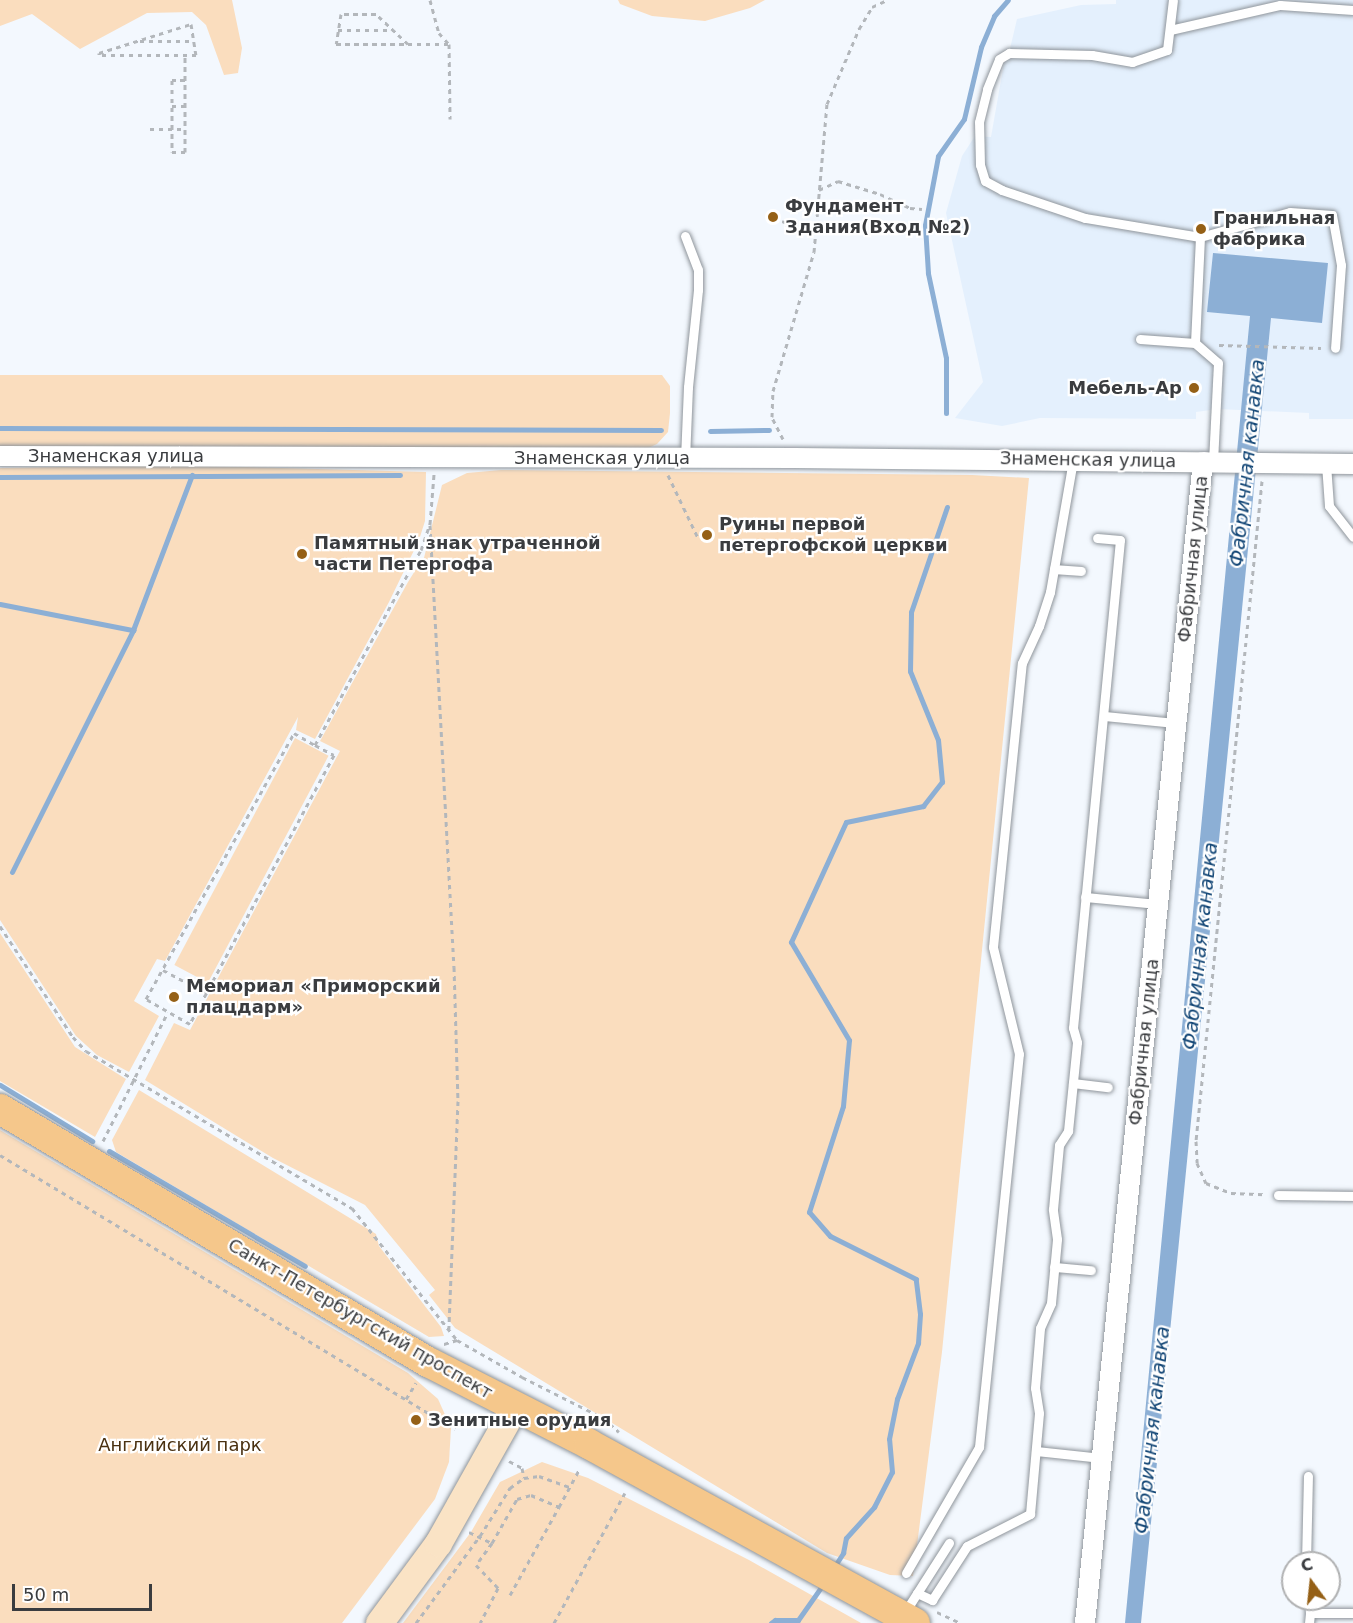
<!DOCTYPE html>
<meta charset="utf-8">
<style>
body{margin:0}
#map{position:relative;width:1353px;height:1623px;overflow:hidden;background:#f3f8fe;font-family:"DejaVu Sans",sans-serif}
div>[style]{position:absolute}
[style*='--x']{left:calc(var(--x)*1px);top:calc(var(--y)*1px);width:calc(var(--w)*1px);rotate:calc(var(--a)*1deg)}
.built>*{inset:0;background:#e4f0fd}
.green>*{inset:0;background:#faddbe;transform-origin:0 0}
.water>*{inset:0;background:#8cafd5}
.stream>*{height:5px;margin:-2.5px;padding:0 2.5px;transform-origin:2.5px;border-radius:2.5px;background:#8cafd5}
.path>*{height:3px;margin-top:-1.5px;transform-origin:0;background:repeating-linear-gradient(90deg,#b3b7bb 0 4.5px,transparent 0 9px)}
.roads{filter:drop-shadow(0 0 2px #8f959b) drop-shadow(0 0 2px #8f959b)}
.service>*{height:9px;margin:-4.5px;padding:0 4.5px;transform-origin:4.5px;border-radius:4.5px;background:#fff}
.minor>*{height:20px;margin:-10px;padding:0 10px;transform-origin:10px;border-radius:10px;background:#fff}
.secondary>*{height:27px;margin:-13.5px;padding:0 13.5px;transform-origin:13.5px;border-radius:13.5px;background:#fae3c5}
.primary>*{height:30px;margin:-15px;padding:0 15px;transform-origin:15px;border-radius:15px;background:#f5c78b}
.dots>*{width:16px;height:16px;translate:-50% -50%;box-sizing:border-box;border:3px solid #fff;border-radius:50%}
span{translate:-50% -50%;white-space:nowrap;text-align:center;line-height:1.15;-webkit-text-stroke:4.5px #fff;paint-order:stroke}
.poi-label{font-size:18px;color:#3a3c3f;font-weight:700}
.left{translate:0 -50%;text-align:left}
.right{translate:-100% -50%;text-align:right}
.street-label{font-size:18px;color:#3a3c3f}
.park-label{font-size:18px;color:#4a3111}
.water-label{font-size:20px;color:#114575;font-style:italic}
.north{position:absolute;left:1281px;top:1551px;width:60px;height:60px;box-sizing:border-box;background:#fff;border:2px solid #b0b1b2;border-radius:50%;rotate:345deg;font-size:16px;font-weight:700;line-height:24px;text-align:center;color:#3a3c3f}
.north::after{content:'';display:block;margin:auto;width:21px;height:27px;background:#956016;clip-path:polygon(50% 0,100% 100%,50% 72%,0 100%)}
.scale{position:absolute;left:12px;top:1584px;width:140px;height:27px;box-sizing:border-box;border:3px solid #3a3c3f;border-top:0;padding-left:8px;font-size:18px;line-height:21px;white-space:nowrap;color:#3a3c3f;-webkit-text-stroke:4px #fff;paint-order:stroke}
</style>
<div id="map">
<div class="built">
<div style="clip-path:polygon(1116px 0,1353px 0,1353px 419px,1309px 419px,1309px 413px,1217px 409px,1196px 412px,1196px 419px,1040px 418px,1002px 426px,955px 418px,983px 382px,946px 213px,962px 156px,975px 136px,991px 137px,1004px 63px,1009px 53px,1017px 19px,1081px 5px,1116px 4px)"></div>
</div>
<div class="green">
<div style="clip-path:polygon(0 0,232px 0,242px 48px,238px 73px,224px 75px,206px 25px,192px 12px,147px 13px,80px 49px,32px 14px,0 26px)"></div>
<div style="clip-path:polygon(618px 0,765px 0,750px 8px,705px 21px,652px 16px,620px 4px)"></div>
<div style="clip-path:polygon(0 375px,662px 375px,670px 386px,670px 413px,668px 432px,657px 444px,644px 450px,0 447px)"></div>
<div style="clip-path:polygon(174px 465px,426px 472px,425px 521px,419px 540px,389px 602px,315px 739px,296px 730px,298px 717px,165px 961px,157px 959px,134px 1001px,159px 1016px,129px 1072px,97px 1055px,76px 1036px,0 920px,0 468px)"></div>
<div style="clip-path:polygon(501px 470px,972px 475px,1029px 478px,942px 1352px,913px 1576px,890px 1575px,827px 1553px,455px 1328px,429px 1295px,435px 1290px,365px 1205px,273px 1158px,145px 1080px,174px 1023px,190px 1030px,340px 751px,320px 741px,408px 582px,418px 566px,422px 566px,442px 485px,467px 473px)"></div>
<div style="left:295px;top:738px;width:38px;height:257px;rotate:28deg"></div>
<div style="clip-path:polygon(0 933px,75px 1047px,126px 1079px,95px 1137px,0 1081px)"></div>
<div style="clip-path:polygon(139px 1090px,376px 1234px,379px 1246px,441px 1327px,444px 1336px,429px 1337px,116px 1152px,112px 1140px)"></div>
<div style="clip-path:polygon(0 1130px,408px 1373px,438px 1399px,451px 1428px,449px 1462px,435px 1499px,342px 1623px,0 1623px)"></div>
<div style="clip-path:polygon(542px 1462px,588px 1478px,749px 1560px,861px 1623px,403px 1623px,471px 1532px,500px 1482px)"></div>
</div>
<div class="water">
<div style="clip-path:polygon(1213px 253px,1328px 263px,1322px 323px,1271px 318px,1141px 1623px,1125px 1623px,1250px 316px,1207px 312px)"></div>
</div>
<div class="stream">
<div style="--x:946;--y:413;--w:55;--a:-90"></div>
<div style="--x:946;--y:358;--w:87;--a:-102"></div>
<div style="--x:928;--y:273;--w:48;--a:-93.6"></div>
<div style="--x:925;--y:225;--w:70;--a:-79.3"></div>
<div style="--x:938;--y:156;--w:45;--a:-54.9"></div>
<div style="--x:964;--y:119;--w:74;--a:-76.7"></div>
<div style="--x:981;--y:47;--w:34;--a:-67"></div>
<div style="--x:994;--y:16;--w:21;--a:-49"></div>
<div style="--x:0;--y:428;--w:661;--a:0.17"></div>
<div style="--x:710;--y:431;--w:59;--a:-1"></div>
<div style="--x:0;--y:477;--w:400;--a:-0.3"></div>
<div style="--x:0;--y:604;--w:136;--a:11.1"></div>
<div style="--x:133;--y:630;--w:166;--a:-69.2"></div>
<div style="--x:12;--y:872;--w:271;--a:-63.4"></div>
<div style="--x:0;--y:1085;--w:108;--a:31.3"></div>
<div style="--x:109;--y:1151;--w:227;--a:30.4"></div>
<div style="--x:834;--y:1567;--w:17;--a:-57"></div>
<div style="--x:843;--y:1553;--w:15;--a:-79"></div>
<div style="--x:846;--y:1538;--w:42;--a:-47.9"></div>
<div style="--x:874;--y:1507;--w:39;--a:-63"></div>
<div style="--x:892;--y:1472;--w:33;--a:-95"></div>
<div style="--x:889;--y:1439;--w:41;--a:-78.7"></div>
<div style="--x:897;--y:1399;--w:60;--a:-69.4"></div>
<div style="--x:918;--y:1343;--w:29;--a:-86"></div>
<div style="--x:920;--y:1314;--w:35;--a:-97"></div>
<div style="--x:916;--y:1279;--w:96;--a:-153.4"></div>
<div style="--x:830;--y:1236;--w:32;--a:-131"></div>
<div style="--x:809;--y:1212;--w:111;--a:-72.2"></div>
<div style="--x:843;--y:1106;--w:66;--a:-84.8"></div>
<div style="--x:849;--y:1040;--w:114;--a:-120.6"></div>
<div style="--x:791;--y:942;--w:132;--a:-65.4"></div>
<div style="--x:846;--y:822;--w:79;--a:-11.7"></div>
<div style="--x:923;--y:806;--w:31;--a:-52"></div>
<div style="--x:942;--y:782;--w:42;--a:-95.4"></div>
<div style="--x:938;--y:740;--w:74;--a:-112.1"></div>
<div style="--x:910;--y:671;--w:59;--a:-89"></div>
<div style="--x:911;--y:612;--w:111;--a:-71.1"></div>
<div style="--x:771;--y:1623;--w:5;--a:-37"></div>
<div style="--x:775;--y:1620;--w:23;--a:0"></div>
<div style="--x:798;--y:1620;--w:45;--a:-54.9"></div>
</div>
<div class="path">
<div style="--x:430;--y:0;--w:34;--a:75"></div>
<div style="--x:439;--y:33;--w:15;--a:48"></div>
<div style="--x:191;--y:24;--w:31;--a:81"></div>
<div style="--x:196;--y:55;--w:97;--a:180"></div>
<div style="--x:99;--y:55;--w:2;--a:-90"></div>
<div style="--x:99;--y:53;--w:96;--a:-17.5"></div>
<div style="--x:338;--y:30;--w:55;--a:0"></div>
<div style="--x:140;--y:41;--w:53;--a:0"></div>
<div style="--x:408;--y:44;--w:44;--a:-136.8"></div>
<div style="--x:376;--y:14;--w:35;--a:180"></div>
<div style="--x:341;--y:14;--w:30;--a:99"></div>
<div style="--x:336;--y:44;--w:113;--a:0"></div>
<div style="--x:449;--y:44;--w:75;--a:89.2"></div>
<div style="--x:185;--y:80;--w:13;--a:180"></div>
<div style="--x:172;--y:80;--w:72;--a:90"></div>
<div style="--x:172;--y:152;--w:13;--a:0"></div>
<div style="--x:185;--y:152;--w:96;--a:-90"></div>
<div style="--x:172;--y:106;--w:13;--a:0"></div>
<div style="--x:150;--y:129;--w:34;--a:0"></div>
<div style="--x:819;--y:190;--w:21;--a:-25"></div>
<div style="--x:838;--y:181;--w:44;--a:17.2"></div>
<div style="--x:880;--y:194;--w:33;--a:25"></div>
<div style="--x:910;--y:208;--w:12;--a:5"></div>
<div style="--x:782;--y:221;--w:12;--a:24"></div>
<div style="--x:793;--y:226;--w:22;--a:3"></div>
<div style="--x:1219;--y:345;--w:102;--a:1.7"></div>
<div style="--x:783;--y:439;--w:25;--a:-117"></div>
<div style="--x:772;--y:417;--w:26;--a:-88"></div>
<div style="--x:773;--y:391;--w:145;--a:-73.6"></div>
<div style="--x:814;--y:252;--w:149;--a:-85"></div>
<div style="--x:827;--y:104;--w:82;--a:-66.9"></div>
<div style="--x:859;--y:29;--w:26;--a:-59"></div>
<div style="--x:872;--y:7;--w:17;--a:-25"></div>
<div style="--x:668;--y:475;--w:70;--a:64.5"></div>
<div style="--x:1262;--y:481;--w:663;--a:95.71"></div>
<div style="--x:1196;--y:1141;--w:22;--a:87"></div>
<div style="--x:1197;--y:1163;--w:22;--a:66"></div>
<div style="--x:1206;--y:1183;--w:27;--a:22"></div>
<div style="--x:1231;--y:1193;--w:33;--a:2"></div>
<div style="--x:430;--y:525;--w:443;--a:86.9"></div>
<div style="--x:454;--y:967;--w:134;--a:88.3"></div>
<div style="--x:458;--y:1101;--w:228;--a:92.3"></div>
<div style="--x:315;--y:745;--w:21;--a:28"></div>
<div style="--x:334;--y:755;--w:305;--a:118.2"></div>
<div style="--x:190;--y:1024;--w:51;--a:-150.4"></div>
<div style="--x:146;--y:999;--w:304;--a:-60.9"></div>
<div style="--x:294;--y:733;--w:24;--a:30"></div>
<div style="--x:315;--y:745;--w:222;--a:-61.5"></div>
<div style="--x:421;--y:550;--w:28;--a:-71"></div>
<div style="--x:430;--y:524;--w:50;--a:-85.4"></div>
<div style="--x:0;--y:926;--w:133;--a:56.7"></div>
<div style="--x:73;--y:1037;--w:19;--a:47"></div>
<div style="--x:86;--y:1051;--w:309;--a:30.6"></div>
<div style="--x:352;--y:1208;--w:169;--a:51.5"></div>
<div style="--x:457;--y:1340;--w:14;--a:163"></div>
<div style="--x:163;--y:970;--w:49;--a:28.1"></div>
<div style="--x:103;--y:1141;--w:144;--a:-63.3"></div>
<div style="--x:0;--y:1155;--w:531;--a:31.06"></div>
<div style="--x:457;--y:1340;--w:75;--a:29.6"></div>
<div style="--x:522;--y:1377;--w:91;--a:26.8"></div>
<div style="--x:603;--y:1418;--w:21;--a:41"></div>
<div style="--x:406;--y:1399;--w:19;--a:-58"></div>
<div style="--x:509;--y:1461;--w:15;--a:28"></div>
<div style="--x:522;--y:1468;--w:10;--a:79"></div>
<div style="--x:469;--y:1532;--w:25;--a:26"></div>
<div style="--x:492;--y:1543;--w:27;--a:126"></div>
<div style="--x:476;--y:1565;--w:32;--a:46"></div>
<div style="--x:498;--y:1588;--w:39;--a:117"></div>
<div style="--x:492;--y:1543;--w:51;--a:-60.4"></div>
<div style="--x:517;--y:1499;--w:15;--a:-16"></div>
<div style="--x:531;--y:1495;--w:30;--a:23"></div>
<div style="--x:559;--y:1507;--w:42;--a:-61.6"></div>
<div style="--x:510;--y:1595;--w:101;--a:-60.9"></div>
<div style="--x:937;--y:1612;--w:26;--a:25"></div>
<div style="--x:416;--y:1623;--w:108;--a:-53.7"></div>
<div style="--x:480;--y:1536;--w:57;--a:-58"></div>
<div style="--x:510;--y:1488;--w:17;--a:-36"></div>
<div style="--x:524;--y:1478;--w:15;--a:-8"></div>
<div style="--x:539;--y:1476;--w:32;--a:20"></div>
<div style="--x:554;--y:1623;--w:148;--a:-61.4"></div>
</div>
<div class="roads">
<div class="service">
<div style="--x:1170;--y:30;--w:113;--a:-12.8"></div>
<div style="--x:1280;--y:5;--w:73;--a:3.9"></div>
<div style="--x:685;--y:236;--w:36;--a:69"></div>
<div style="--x:698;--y:270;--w:20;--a:90"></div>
<div style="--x:698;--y:290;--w:98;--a:95.9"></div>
<div style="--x:688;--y:387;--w:72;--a:92.4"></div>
<div style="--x:1200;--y:237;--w:93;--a:-15.5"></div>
<div style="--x:1290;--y:212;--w:42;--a:4.1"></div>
<div style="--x:1332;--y:215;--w:51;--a:79.8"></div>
<div style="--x:1341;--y:265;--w:83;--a:94.1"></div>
<div style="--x:1140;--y:339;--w:55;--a:4.2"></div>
<div style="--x:1195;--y:343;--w:106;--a:-87.3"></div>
<div style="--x:1200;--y:237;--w:117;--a:-170.6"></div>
<div style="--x:1085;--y:218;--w:88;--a:-161.4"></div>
<div style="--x:1002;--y:190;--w:19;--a:-152"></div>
<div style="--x:985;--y:181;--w:17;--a:-107"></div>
<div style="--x:980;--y:165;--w:43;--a:-91.3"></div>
<div style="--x:979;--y:122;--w:34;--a:-76"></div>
<div style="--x:987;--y:89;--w:32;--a:-68"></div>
<div style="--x:999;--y:59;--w:12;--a:-31"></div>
<div style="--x:1009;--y:53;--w:83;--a:1.4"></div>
<div style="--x:1092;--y:55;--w:41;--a:9.9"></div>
<div style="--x:1132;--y:62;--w:37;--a:-19"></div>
<div style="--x:1167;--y:50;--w:50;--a:-83.2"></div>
<div style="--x:1195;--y:343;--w:30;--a:41"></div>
<div style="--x:1218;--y:363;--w:98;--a:92.9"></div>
<div style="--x:1326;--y:464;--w:42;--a:85.9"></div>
<div style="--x:1329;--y:506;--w:39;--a:52"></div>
<div style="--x:1054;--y:569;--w:27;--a:4"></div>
<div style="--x:1104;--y:716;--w:72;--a:5.6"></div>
<div style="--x:1085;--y:897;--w:73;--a:5.5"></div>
<div style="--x:1073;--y:1083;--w:35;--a:7"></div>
<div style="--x:1278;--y:1195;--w:75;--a:0.8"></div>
<div style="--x:1054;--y:1267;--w:37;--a:5"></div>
<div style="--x:1036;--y:1451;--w:66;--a:6.1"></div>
<div style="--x:1306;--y:1563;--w:87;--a:-88.7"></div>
<div style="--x:906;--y:1573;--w:146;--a:-59.9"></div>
<div style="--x:979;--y:1447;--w:395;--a:-84.2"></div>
<div style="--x:1019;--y:1054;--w:110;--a:-103.7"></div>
<div style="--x:993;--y:947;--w:285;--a:-84.2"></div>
<div style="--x:1022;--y:663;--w:41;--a:-65.3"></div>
<div style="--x:1039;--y:626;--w:36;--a:-72"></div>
<div style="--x:1050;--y:592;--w:134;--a:-80.1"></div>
<div style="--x:917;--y:1593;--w:17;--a:25"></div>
<div style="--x:932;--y:1600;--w:64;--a:-57.1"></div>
<div style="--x:967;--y:1546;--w:71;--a:-26.9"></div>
<div style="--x:1030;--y:1514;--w:101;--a:-84.9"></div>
<div style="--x:1039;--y:1413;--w:25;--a:-99"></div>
<div style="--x:1035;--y:1388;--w:60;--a:-85.2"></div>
<div style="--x:1040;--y:1328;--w:27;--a:-66"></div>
<div style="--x:1051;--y:1303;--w:64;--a:-84.6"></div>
<div style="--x:1057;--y:1239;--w:30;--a:-98"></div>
<div style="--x:1053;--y:1209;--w:64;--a:-84.6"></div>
<div style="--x:1059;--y:1145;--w:17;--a:-57"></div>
<div style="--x:1068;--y:1131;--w:89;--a:-84.2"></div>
<div style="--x:1077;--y:1042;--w:15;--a:-106"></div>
<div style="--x:1073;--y:1028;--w:490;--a:-84.5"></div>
<div style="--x:1120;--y:540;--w:23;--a:-175"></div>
<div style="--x:1309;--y:1599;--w:15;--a:86"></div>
<div style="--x:905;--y:1612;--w:82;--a:-57.5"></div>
<div style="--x:1309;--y:1623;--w:10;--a:-84"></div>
<div style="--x:1310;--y:1613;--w:43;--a:0"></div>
</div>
<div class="minor">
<div style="--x:0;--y:456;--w:795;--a:0.14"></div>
<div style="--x:795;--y:458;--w:558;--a:0.62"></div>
<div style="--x:1085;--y:1623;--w:1167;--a:-84.2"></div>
</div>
<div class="secondary">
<div style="--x:379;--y:1623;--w:99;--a:-53.6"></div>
<div style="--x:438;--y:1543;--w:157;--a:-60.7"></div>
</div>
<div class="primary">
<div style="--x:0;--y:1109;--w:499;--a:30.6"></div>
<div style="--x:430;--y:1363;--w:178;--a:27"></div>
<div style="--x:589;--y:1444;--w:372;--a:28.8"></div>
</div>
</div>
<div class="dots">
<div style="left:773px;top:217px;background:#956016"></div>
<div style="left:1201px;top:229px;background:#956016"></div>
<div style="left:1194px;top:388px;background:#956016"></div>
<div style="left:707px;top:535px;background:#956016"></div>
<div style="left:302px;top:554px;background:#956016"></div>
<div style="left:174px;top:997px;background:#956016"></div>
<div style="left:416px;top:1420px;background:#956016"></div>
</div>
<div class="poi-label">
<span class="left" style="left:785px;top:217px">Фундамент<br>Здания(Вход №2)</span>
<span class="left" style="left:1213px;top:229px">Гранильная<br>фабрика</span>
<span class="right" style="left:1182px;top:388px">Мебель-Ар</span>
<span class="left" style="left:719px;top:535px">Руины первой<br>петергофской церкви</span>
<span class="left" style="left:314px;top:554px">Памятный знак утраченной<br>части Петергофа</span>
<span class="left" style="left:186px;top:997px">Мемориал «Приморский<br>плацдарм»</span>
<span class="left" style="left:428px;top:1420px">Зенитные орудия</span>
</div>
<div class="street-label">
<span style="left:116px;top:456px">Знаменская улица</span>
<span style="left:602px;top:458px">Знаменская улица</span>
<span style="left:1088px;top:460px;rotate:1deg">Знаменская улица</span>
<span style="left:1193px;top:559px;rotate:-84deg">Фабричная улица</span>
<span style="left:1144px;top:1042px;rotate:-84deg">Фабричная улица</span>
<span style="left:360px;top:1319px;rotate:30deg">Санкт-Петербургский проспект</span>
</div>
<div class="park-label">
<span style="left:180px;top:1445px">Английский парк</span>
</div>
<div class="water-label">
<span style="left:1247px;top:463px;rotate:-84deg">Фабричная канавка</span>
<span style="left:1200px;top:946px;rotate:-84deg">Фабричная канавка</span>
<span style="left:1152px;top:1430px;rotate:-84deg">Фабричная канавка</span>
</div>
<div class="north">С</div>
<div class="scale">50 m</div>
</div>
